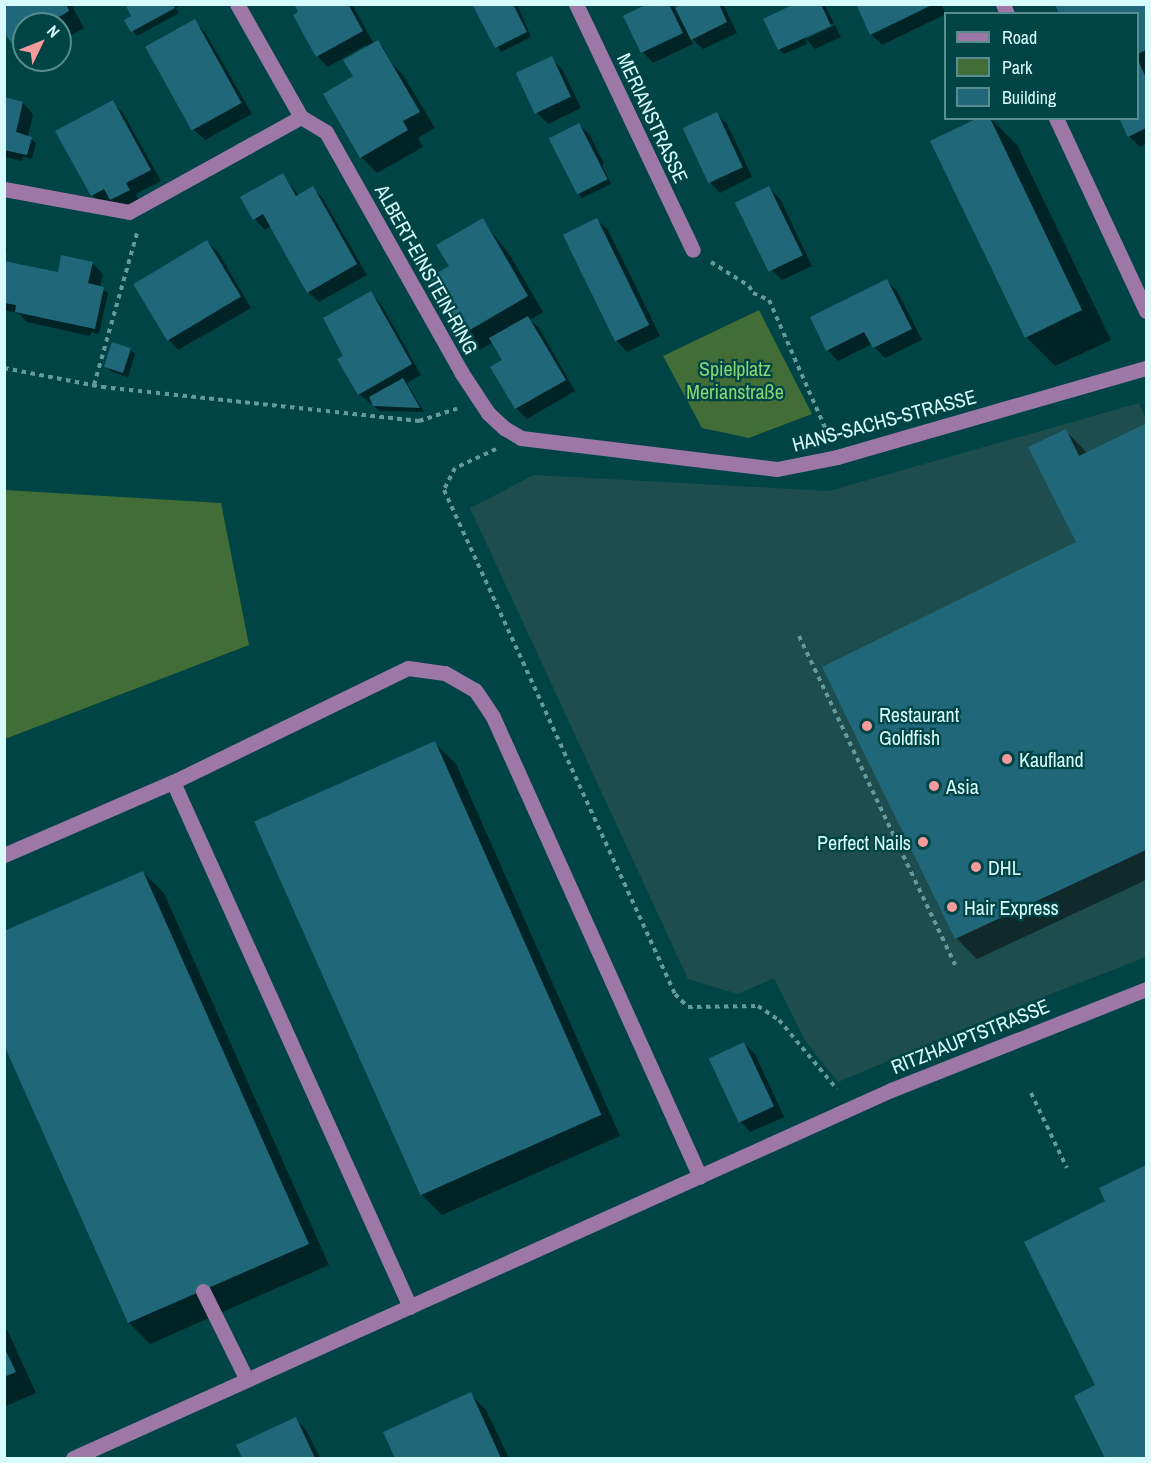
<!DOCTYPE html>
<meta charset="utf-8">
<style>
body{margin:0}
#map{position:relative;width:1151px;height:1463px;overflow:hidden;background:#004446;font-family:"Archivo Narrow",sans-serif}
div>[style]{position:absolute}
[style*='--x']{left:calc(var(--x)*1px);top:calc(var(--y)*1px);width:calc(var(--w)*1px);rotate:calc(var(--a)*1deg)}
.built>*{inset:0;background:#1e4d4f}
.green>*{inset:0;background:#426d36}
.shadow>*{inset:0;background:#0007}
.building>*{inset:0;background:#20677a;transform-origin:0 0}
.path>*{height:4px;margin-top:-2px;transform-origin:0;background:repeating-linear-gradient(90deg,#659a9c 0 4.5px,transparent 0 9px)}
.minor>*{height:15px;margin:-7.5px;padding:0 7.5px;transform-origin:7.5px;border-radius:7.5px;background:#9d77a6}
.dots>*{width:16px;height:16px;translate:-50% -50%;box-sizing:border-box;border:3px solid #004446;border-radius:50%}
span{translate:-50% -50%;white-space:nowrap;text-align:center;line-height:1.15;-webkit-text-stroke:4.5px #004446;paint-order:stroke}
.street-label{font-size:20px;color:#d7fbfc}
.park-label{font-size:20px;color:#89d673}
.poi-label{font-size:20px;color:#d7fbfc}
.left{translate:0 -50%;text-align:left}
.right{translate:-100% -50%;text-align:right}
.frame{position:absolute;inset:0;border:6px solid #d7fbfc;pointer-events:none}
.legend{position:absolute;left:944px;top:12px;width:195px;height:108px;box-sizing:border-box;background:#004446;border:2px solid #568d8f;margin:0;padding:8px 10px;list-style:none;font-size:18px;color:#d7fbfc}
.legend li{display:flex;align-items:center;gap:12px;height:30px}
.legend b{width:30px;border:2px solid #568d8f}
.north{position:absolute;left:12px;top:12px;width:60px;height:60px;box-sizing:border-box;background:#004446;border:2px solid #568d8f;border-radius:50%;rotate:47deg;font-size:16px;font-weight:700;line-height:24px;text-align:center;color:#d7fbfc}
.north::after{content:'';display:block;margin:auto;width:21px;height:27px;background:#f59b9c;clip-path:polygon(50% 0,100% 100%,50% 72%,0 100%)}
</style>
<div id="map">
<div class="built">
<div style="clip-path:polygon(1139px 403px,1146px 419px,1146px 957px,999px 1014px,838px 1082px,806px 1042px,774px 978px,738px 994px,688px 979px,470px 508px,534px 475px,829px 491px)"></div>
</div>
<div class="green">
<div style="clip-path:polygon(759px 310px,812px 414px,749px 438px,702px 428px,663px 356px)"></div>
<div style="clip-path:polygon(5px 490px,221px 503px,249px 645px,5px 739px)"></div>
</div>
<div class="shadow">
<div style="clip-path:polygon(4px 4px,71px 4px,84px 28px,60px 42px,60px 24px,24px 24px,24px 55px,13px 43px)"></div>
<div style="clip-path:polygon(127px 4px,183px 4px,176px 8px,179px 13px,137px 36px,126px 21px,134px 16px)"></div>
<div style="clip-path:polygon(295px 4px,352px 4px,374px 44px,378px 42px,383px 47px,391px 62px,403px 75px,435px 128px,418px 138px,423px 147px,377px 173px,361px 157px,355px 77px,367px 48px,366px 45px,328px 67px,317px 56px)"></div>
<div style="clip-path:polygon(474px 4px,517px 4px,531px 37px,501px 52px)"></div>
<div style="clip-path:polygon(650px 4px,671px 4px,676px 9px,686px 4px,723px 4px,737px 33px,703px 49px,689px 36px,693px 44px,653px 63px,643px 52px,625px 17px)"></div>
<div style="clip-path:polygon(798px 4px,824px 4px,834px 23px,806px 35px,806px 39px,835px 25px,841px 37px,815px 49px,805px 38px,807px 44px,784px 54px,779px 50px)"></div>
<div style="clip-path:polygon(858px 4px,941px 4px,946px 14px,882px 45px,871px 34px)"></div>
<div style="clip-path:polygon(1057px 4px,1146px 4px,1146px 143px,1140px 147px,1129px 136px,1138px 118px,1138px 14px)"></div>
<div style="clip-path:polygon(194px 21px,205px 32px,252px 114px,205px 140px,194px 130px)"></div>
<div style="clip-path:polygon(551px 58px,562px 69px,581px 108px,548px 124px,537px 113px)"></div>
<div style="clip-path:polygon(4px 99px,23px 103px,33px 114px,28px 137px,36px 143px,32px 159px,23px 157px,22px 161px,4px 157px)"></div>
<div style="clip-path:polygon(112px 102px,123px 113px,161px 181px,136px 194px,139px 201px,122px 210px,112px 201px,103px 206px,92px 195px)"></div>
<div style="clip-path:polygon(716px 114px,727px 124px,752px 177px,720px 193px,710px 182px,684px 129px)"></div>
<div style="clip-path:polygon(981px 118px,990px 118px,1017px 145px,1111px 340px,1055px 366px,1026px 337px)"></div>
<div style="clip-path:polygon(579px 125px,590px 135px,604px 164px,602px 165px,611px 184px,582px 198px,577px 193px)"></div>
<div style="clip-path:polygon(283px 175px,299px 196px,313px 188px,323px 199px,367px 275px,319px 302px,308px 292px,271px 226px,265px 230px,255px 219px)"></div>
<div style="clip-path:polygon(769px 188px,780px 199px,812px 266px,782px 280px,771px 269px,737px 204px)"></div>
<div style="clip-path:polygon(482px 219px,511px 257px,543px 312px,530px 320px,539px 328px,575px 391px,527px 419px,516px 408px,504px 360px,493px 342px,480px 350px,464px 333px,431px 279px,451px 267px)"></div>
<div style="clip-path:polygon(597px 220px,608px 230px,660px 336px,627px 352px,617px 341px)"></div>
<div style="clip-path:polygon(207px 241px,218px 252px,251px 308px,178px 350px,168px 339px,135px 284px)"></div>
<div style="clip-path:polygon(4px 246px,7px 249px,5px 262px,59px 274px,92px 263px,103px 274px,100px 288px,108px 293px,99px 334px,91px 332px,90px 336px,27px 322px,18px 313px,4px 310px)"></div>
<div style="clip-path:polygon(887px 281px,897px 291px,922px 340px,885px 358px,872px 344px,838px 361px,828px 350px)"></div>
<div style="clip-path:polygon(371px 293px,381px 304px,421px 375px,407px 383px,424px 412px,380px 411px,359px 394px,345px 356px)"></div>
<div style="clip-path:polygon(130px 349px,135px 354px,128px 377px,112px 372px,107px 367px)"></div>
<div style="clip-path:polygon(1145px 426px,1146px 880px,977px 959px,956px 938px,1078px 543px,1066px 431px,1088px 454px)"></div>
<div style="clip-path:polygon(435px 743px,456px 764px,620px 1136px,442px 1215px,421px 1194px)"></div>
<div style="clip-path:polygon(143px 872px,164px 893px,329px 1265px,150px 1344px,129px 1323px,4px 1041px)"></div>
<div style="clip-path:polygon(744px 1043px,755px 1054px,784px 1117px,750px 1132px,740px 1121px,710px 1059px)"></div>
<div style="clip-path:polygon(1146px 1166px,1146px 1458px,1107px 1458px,1076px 1397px,1097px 1386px,1107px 1202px,1101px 1189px)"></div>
<div style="clip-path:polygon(4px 1323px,36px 1393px,4px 1407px)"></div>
<div style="clip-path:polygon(470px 1394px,486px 1410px,509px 1458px,396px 1458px,385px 1433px)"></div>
<div style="clip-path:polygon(296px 1419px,306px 1430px,320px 1458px,244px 1458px,238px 1446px)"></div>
</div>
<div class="building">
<div style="clip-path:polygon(4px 4px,66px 4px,69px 11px,47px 24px,24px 24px,24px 37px,12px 44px,4px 32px)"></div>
<div style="clip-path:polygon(125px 4px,173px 4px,175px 8px,131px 32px,124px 20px,131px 16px)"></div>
<div style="clip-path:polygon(294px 4px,348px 4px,363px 31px,316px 57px,293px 15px,298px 12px)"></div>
<div style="clip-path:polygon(472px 4px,513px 4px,527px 32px,495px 48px)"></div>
<div style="clip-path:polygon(647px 4px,669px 4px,683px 33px,641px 53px,623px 16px)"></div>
<div style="clip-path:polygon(682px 4px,719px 4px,727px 22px,691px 40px,675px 8px)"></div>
<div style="clip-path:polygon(794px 4px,821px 4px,831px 26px,778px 50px,763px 19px)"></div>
<div style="clip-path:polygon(856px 4px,934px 4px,870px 35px)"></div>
<div style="clip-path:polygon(1055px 4px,1146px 4px,1146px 50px,1138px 54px,1138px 14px,1059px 14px)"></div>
<div style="left:195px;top:19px;width:96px;height:57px;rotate:61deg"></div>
<div style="clip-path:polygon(378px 40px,420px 112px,403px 121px,408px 130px,360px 158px,323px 94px,353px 76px,343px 60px)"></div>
<div style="left:552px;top:56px;width:45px;height:40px;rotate:65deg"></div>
<div style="clip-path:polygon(1138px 60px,1146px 78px,1146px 128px,1128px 137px,1119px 118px,1138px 118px)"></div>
<div style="clip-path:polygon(4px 97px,23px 102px,16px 132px,32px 137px,27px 155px,4px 150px)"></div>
<div style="clip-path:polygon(113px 100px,151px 170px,126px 183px,130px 190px,110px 200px,104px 189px,91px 196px,55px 131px)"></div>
<div style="left:717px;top:112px;width:61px;height:38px;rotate:65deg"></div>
<div style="clip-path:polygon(978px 118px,990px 118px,1082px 310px,1025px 338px,930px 141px)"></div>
<div style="left:579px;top:123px;width:63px;height:34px;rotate:63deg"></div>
<div style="clip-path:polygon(283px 173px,296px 196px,313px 186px,357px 264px,307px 293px,263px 214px,253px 220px,240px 197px)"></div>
<div style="left:769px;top:186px;width:77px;height:38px;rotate:64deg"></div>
<div style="clip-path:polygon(483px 218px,528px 296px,463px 334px,429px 278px,449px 266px,436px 245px)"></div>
<div style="left:597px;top:218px;width:119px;height:38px;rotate:64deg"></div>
<div style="left:207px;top:240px;width:66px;height:86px;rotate:59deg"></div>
<div style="clip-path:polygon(61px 255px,93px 262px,88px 283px,104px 287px,95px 329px,15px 312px,16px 305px,4px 303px,4px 261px,58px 272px)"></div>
<div style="clip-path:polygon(887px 279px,912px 329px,873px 348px,864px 332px,826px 351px,810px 317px)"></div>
<div style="clip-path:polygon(371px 291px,412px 364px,358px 395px,337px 359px,343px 356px,323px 318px)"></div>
<div style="clip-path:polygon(528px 316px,566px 380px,515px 409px,490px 367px,502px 360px,489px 338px)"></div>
<div style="left:112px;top:342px;width:20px;height:26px;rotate:18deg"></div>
<div style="clip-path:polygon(403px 378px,420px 408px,373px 406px,369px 397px)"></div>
<div style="clip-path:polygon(1145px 424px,1146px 850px,955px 939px,822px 667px,1076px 542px,1028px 447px,1066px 429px,1079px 456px)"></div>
<div style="left:435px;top:741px;width:409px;height:198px;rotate:66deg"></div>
<div style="clip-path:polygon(143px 871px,309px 1244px,128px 1323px,4px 1045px,4px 931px)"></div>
<div style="left:744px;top:1042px;width:71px;height:39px;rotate:65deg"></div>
<div style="clip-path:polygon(1146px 1165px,1146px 1458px,1105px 1458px,1074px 1396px,1095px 1385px,1024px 1242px,1105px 1201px,1099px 1188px)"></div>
<div style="clip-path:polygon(4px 1347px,16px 1372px,4px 1377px)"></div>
<div style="clip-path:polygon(471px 1392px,501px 1458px,395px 1458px,383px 1432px)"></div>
<div style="clip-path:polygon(296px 1417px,315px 1458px,242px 1458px,236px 1445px)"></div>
</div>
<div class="path">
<div style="--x:711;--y:262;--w:45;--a:32.3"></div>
<div style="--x:749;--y:286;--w:8;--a:60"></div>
<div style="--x:753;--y:293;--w:17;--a:24"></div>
<div style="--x:769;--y:300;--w:150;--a:66.3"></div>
<div style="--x:4;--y:368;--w:100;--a:11"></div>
<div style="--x:102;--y:387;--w:319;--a:6.1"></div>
<div style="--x:419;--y:421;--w:40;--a:-18"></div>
<div style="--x:94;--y:385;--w:158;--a:-74.2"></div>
<div style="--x:496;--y:449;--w:45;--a:155.1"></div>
<div style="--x:455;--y:468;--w:25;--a:117"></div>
<div style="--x:444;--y:490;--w:554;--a:65.38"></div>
<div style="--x:675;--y:994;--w:18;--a:45"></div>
<div style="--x:688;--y:1007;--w:70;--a:-0.8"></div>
<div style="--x:758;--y:1006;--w:25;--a:34"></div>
<div style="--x:779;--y:1020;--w:90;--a:50"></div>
<div style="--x:799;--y:636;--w:364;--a:64.6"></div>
<div style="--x:1031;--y:1093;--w:83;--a:64.4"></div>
</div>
<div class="minor">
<div style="--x:237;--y:4;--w:130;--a:60.5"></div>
<div style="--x:301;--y:117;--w:29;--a:31"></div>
<div style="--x:326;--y:132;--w:275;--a:60.6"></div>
<div style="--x:461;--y:372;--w:49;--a:56.6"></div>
<div style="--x:488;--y:413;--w:22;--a:43"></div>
<div style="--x:504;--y:428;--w:20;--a:30"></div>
<div style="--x:521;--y:438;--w:258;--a:6.9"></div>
<div style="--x:777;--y:469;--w:61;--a:-11.3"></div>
<div style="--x:837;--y:457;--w:322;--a:-16.1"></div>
<div style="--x:576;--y:4;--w:272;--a:64.6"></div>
<div style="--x:1003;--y:4;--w:11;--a:68"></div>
<div style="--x:1056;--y:118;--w:213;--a:65"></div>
<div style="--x:4;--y:189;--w:127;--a:10.4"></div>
<div style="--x:129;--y:212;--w:196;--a:-28.9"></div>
<div style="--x:173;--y:782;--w:576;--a:65.7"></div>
<div style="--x:4;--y:855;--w:184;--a:-23.4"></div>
<div style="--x:173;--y:782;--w:261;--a:-25.9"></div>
<div style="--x:408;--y:668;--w:37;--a:8"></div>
<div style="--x:445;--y:673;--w:34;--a:30"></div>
<div style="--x:475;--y:690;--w:32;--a:56"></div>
<div style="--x:493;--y:717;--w:504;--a:65.77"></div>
<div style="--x:203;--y:1291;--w:99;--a:63.7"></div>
<div style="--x:73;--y:1458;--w:897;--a:-24.22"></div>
<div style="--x:891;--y:1090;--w:274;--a:-21.6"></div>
</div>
<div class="dots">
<div style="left:867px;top:726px;background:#f59b9c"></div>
<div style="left:1007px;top:759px;background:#f59b9c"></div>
<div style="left:934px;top:786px;background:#f59b9c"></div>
<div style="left:923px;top:842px;background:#f59b9c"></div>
<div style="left:976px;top:867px;background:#f59b9c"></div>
<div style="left:952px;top:907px;background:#f59b9c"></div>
</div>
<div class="street-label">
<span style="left:653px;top:118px;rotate:65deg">MERIANSTRASSE</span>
<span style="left:427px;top:269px;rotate:61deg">ALBERT-EINSTEIN-RING</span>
<span style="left:884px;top:420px;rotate:-15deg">HANS-SACHS-STRASSE</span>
<span style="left:970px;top:1036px;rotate:-22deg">RITZHAUPTSTRASSE</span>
</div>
<div class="park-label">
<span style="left:735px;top:380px">Spielplatz<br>Merianstraße</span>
</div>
<div class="poi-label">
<span class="left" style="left:879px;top:726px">Restaurant<br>Goldfish</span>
<span class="left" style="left:1019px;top:759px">Kaufland</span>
<span class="left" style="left:946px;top:786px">Asia</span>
<span class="right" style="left:911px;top:842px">Perfect Nails</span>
<span class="left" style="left:988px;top:867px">DHL</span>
<span class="left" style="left:964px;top:907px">Hair Express</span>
</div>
<div class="frame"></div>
<ul class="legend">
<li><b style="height:8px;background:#9d77a6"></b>Road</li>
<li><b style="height:16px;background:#426d36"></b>Park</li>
<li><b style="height:16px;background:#20677a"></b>Building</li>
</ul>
<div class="north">N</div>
</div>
